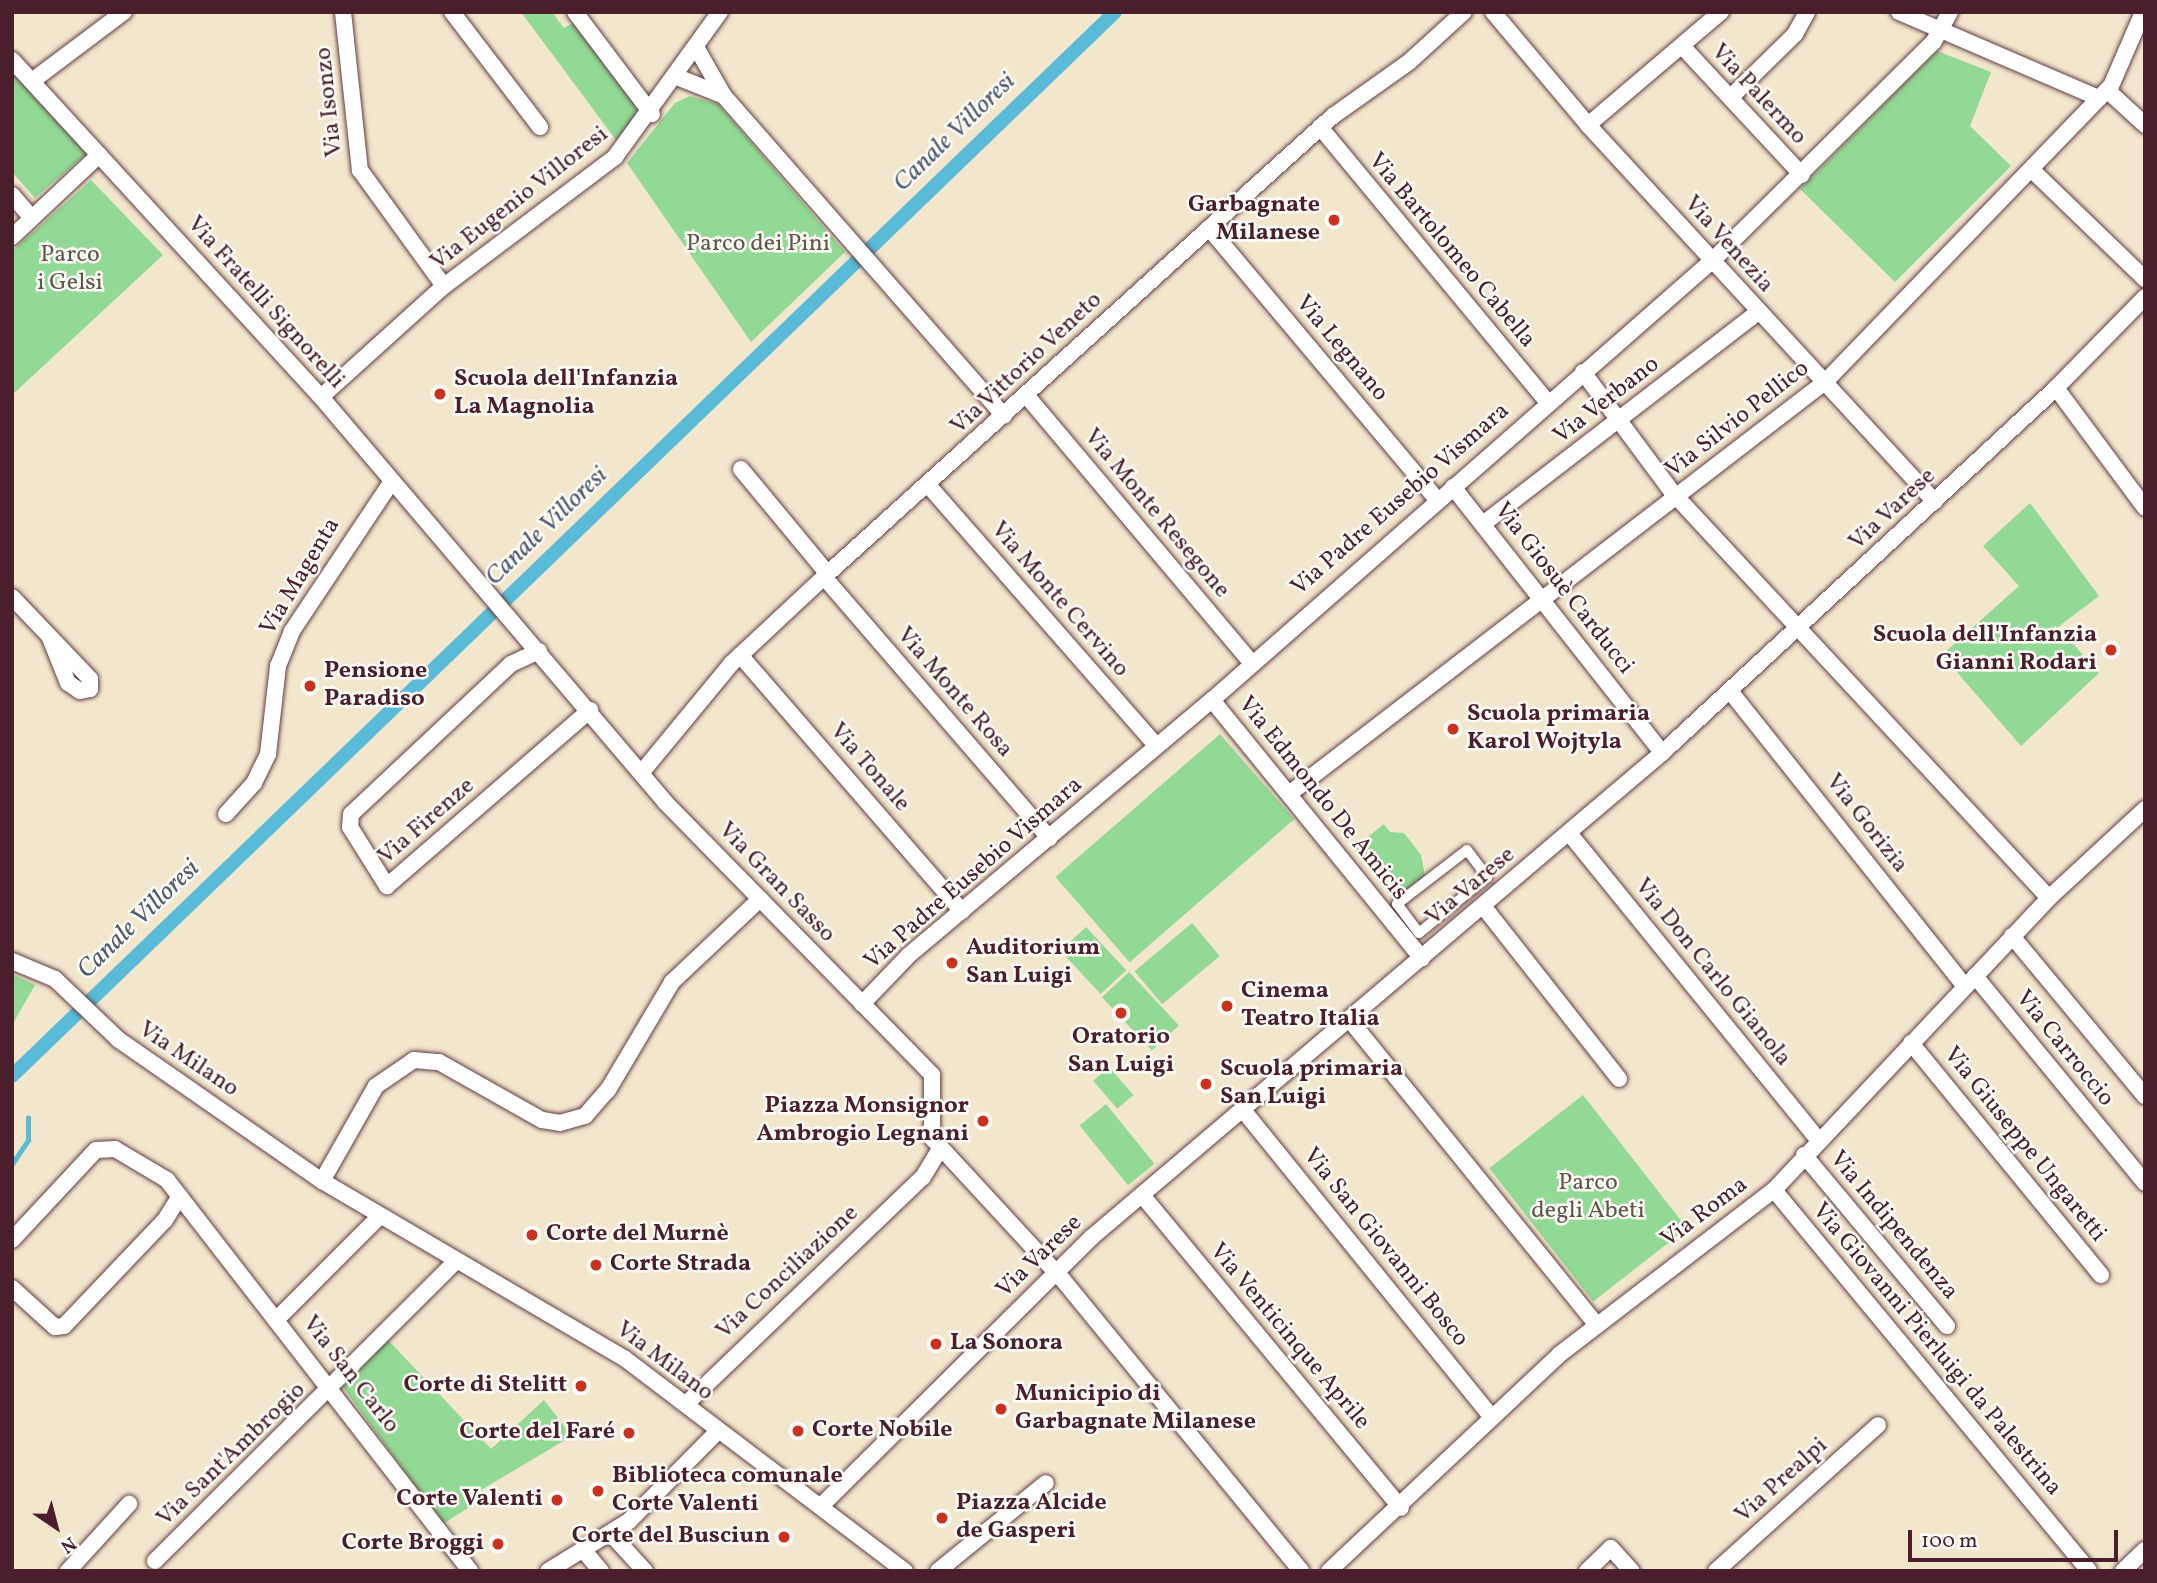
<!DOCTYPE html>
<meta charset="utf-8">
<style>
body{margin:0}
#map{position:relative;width:2157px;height:1583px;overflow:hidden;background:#f2e6cc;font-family:Vollkorn,serif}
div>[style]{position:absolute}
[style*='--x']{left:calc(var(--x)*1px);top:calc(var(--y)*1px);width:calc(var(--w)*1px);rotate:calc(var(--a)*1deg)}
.green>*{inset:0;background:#91d994;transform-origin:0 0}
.stream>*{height:4.5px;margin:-2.25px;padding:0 2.25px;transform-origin:2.25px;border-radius:2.25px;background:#59bbd7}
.canal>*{height:14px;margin:-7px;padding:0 7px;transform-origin:7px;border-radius:7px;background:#59bbd7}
.roads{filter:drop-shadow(0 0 2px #633d43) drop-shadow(0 0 2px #633d43)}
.pedestrian>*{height:10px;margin:-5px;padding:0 5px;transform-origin:5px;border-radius:5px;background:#fff}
.minor>*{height:16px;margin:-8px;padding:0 8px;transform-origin:8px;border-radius:8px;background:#fff}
.dots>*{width:19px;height:19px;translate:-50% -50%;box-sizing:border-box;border:4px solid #fdfcf7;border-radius:50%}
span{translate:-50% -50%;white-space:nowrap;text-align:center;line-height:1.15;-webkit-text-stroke:5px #fdfcf7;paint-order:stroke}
.street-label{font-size:24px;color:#4a1f2b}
.poi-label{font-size:24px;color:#4a1f2b;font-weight:700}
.right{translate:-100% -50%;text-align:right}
.left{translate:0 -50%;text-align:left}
.park-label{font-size:24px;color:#5f574a}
.water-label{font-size:26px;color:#505d70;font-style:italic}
.frame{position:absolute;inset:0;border:14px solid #4a1f2b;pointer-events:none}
.north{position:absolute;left:21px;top:1492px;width:70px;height:70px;-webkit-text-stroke:5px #fdfcf7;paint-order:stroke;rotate:145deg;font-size:19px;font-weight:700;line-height:28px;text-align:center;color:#4a1f2b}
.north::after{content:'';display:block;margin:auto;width:24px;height:32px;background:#4a1f2b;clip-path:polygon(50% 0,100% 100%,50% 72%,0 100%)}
.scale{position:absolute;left:1908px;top:1530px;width:210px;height:32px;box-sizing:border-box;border:4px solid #4a1f2b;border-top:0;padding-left:9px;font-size:21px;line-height:24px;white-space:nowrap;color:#4a1f2b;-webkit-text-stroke:5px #fdfcf7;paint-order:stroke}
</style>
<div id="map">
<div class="green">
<div style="clip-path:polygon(521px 12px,552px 12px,564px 28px,573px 23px,637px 106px,636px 118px,616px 140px)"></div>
<div style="clip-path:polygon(1937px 51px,1991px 72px,1970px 126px,2011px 166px,1895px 282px,1800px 189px)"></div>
<div style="clip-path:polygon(12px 67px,87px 153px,35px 198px,12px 172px)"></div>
<div style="clip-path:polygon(690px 96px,718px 104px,845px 252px,751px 342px,627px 163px,675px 103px)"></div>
<div style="clip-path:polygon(91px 180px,163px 255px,12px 395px,12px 251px)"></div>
<div style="clip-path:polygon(2030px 503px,2099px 596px,2058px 627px,2099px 673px,2021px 746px,1942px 655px,2019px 586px,1983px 546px)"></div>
<div style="left:1220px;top:734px;width:113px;height:218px;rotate:49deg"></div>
<div style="clip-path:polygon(1384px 824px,1390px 832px,1404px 833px,1421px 855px,1425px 876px,1394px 900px,1353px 849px)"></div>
<div style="left:1192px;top:923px;width:43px;height:75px;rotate:50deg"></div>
<div style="left:1086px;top:927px;width:59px;height:35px;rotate:47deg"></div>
<div style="left:1129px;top:972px;width:73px;height:37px;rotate:47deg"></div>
<div style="clip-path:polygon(12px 974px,35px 985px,12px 1025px)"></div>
<div style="left:1109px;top:1067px;width:37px;height:21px;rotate:49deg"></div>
<div style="left:1583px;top:1095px;width:169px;height:119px;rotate:52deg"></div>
<div style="left:1106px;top:1104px;width:77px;height:34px;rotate:51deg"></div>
<div style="clip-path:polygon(388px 1340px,491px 1449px,544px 1400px,572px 1436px,476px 1493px,480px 1500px,443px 1524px,343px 1387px)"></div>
</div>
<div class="stream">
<div style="--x:12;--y:1164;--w:29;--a:-56"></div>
<div style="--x:28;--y:1140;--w:22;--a:-90"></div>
</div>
<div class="canal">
<div style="--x:12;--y:1076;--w:1533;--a:-43.97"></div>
</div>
<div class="roads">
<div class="pedestrian">
<div style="--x:1467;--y:850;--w:34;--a:53"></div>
<div style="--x:1487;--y:877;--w:88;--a:140.5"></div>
<div style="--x:1419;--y:933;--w:36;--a:-127"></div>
<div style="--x:1397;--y:904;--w:88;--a:-37.6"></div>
</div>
<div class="minor">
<div style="--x:343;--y:12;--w:159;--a:83.9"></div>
<div style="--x:360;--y:170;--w:143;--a:54.1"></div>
<div style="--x:452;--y:12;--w:145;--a:52.6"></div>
<div style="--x:575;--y:12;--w:128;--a:53"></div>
<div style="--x:1493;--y:12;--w:148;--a:49.9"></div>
<div style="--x:1588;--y:125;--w:512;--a:47.37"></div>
<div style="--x:1899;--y:12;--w:218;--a:23.3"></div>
<div style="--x:1682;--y:46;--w:176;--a:47.1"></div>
<div style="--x:696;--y:47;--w:56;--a:60.3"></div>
<div style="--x:724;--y:96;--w:425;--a:48.8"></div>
<div style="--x:12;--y:60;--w:457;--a:47.5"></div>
<div style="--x:321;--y:397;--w:533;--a:49.64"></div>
<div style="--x:666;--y:803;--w:380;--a:45.6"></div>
<div style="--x:932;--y:1075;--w:63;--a:90"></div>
<div style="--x:932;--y:1138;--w:193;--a:47.3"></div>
<div style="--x:1063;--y:1280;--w:376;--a:50.7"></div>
<div style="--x:677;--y:77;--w:48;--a:21.8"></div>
<div style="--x:32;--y:81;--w:115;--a:-36.9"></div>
<div style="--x:2107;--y:90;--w:52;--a:42.6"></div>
<div style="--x:1731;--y:97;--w:90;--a:-44.5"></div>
<div style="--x:1795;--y:34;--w:25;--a:-61"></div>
<div style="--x:1588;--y:125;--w:175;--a:-40.4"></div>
<div style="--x:1320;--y:127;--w:358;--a:50.4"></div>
<div style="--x:2032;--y:170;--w:157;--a:44"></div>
<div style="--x:12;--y:195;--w:30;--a:49"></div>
<div style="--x:1209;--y:228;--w:355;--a:50"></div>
<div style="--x:12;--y:237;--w:120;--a:-43.3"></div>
<div style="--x:1583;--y:372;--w:149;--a:53.4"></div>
<div style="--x:1672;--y:492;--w:554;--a:47.12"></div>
<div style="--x:2056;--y:388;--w:149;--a:53.4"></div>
<div style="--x:1026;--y:395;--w:351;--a:49.9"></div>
<div style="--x:321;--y:397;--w:166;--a:-42.1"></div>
<div style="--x:444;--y:286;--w:214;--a:-37"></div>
<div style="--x:615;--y:157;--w:179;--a:-54.1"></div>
<div style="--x:741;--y:469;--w:136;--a:50.4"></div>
<div style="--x:928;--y:485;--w:346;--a:48.8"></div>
<div style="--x:1453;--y:487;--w:338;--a:51.8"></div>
<div style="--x:1483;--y:524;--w:347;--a:-37.6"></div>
<div style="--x:824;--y:577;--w:345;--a:49.2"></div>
<div style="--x:12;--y:597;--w:113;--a:46.4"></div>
<div style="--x:90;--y:679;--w:10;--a:90"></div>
<div style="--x:90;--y:689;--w:10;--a:169"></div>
<div style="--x:80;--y:691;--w:14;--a:-146"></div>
<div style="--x:68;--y:683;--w:48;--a:-111.8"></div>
<div style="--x:539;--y:651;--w:31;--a:155"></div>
<div style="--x:511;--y:664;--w:219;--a:136.8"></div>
<div style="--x:351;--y:814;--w:13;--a:94"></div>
<div style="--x:350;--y:827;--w:70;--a:57.9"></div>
<div style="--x:387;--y:886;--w:269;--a:-40.9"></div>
<div style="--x:740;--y:655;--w:339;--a:49.1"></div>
<div style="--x:1730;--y:691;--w:377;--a:51.5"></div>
<div style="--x:1212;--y:700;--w:333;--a:50.9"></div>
<div style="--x:642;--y:772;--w:140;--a:-50.5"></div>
<div style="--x:731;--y:664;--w:127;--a:-43.1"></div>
<div style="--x:824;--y:577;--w:687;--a:-42.17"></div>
<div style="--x:1333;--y:116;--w:93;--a:-35.4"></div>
<div style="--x:1409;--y:62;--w:74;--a:-42.3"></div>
<div style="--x:1289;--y:794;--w:676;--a:-37.55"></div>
<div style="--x:1825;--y:382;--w:412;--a:-46"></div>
<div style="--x:2111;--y:86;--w:81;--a:-66.6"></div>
<div style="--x:226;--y:814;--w:42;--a:-47.9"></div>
<div style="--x:254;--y:783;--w:32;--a:-64"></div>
<div style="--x:268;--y:754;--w:89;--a:-83.5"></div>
<div style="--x:278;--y:666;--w:38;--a:-68"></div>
<div style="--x:292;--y:631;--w:177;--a:-56.3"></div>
<div style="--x:1569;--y:833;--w:397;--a:50.9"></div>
<div style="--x:1483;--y:906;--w:220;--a:51.8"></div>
<div style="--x:2012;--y:936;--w:208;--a:50.3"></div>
<div style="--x:12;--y:961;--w:47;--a:22.7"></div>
<div style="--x:55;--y:979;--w:88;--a:43.6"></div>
<div style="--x:119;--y:1040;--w:247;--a:34.8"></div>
<div style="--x:322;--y:1181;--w:350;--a:30.4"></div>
<div style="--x:624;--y:1358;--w:353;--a:37.2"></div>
<div style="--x:1975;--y:976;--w:268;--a:50.6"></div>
<div style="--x:862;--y:1004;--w:68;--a:-46.2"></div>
<div style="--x:909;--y:955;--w:396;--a:-40.1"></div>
<div style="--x:1212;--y:700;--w:667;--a:-41.29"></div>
<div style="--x:1713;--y:260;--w:311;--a:-44.7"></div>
<div style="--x:1934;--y:41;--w:33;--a:-61"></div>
<div style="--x:1349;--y:1019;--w:394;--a:51"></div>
<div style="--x:1911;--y:1043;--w:300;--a:50.7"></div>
<div style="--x:1243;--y:1110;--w:394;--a:51"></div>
<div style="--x:1804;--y:1155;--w:223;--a:50.1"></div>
<div style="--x:322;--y:1181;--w:109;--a:-60.4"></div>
<div style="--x:376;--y:1086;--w:46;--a:-34.4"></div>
<div style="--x:414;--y:1060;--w:25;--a:5"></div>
<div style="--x:439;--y:1062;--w:118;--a:29.4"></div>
<div style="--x:542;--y:1120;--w:18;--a:9"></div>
<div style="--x:560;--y:1123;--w:26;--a:-16"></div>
<div style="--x:585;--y:1116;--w:35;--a:-49"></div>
<div style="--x:608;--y:1090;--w:126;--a:-59.3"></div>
<div style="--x:672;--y:982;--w:121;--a:-43.3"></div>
<div style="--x:1774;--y:1190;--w:494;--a:50.4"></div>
<div style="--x:1142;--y:1195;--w:406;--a:50.4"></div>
<div style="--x:12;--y:1240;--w:123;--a:-47"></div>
<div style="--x:96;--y:1150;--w:19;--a:-3"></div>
<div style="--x:115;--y:1149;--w:61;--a:30.8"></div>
<div style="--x:167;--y:1180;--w:495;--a:52.2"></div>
<div style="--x:12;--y:1288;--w:58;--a:42.2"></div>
<div style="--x:55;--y:1327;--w:9;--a:-6"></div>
<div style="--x:64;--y:1326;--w:146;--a:-46.4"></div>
<div style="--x:165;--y:1220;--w:28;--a:-58"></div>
<div style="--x:277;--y:1319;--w:144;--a:-45"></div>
<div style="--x:686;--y:1404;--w:328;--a:-43.8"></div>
<div style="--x:923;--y:1177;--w:33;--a:-59"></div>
<div style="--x:822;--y:1505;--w:380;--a:-44.8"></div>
<div style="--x:1092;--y:1237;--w:748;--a:-40.34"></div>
<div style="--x:1662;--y:753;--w:537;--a:-42.81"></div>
<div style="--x:2056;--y:388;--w:127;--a:-45.6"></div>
<div style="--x:612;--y:1535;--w:49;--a:47.5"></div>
<div style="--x:585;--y:1552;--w:25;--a:50"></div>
<div style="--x:155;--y:1561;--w:425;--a:-44.9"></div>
<div style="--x:68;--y:1571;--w:91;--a:-47.7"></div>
<div style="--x:548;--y:1571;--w:95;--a:-31.7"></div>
<div style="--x:629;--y:1521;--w:125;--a:-45.3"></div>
<div style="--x:938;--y:1571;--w:139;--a:-39.2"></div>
<div style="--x:1329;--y:1571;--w:317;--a:-43.2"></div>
<div style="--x:1560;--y:1354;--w:270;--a:-37.5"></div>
<div style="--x:1774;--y:1190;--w:401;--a:-46.7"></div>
<div style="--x:2049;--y:898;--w:131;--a:-42.8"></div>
<div style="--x:1587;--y:1571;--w:33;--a:-44"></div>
<div style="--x:1611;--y:1548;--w:31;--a:48"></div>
<div style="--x:1716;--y:1571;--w:218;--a:-42"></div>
<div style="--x:2123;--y:1571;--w:30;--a:-44"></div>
</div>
</div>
<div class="dots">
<div style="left:1334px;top:220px;background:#c8321e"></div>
<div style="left:440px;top:394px;background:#c8321e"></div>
<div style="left:2111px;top:650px;background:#c8321e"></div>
<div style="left:310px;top:686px;background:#c8321e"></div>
<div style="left:1453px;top:729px;background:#c8321e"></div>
<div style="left:952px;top:963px;background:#c8321e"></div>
<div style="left:1227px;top:1006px;background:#c8321e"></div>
<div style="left:1121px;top:1013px;background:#c8321e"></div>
<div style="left:1206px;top:1084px;background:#c8321e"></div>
<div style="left:983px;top:1121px;background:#c8321e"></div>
<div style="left:532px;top:1235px;background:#c8321e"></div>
<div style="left:596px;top:1265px;background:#c8321e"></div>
<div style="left:936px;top:1344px;background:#c8321e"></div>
<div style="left:581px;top:1386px;background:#c8321e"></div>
<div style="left:1001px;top:1409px;background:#c8321e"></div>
<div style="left:798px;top:1431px;background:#c8321e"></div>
<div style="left:629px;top:1433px;background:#c8321e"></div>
<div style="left:598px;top:1491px;background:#c8321e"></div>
<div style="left:557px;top:1500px;background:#c8321e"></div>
<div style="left:942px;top:1518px;background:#c8321e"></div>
<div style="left:784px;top:1537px;background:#c8321e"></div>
<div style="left:498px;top:1544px;background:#c8321e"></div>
</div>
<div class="street-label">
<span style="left:1758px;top:95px;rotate:47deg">Via Palermo</span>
<span style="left:330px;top:102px;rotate:-96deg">Via Isonzo</span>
<span style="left:520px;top:199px;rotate:-38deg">Via Eugenio Villoresi</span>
<span style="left:1728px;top:245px;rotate:48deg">Via Venezia</span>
<span style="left:1451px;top:251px;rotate:50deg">Via Bartolomeo Cabella</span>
<span style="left:265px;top:303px;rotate:48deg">Via Fratelli Signorelli</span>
<span style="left:1341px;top:349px;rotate:50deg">Via Legnano</span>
<span style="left:1027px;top:364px;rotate:-43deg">Via Vittorio Veneto</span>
<span style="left:1607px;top:401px;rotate:-38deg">Via Verbano</span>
<span style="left:1738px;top:420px;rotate:-38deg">Via Silvio Pellico</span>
<span style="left:1401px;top:500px;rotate:-41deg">Via Padre Eusebio Vismara</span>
<span style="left:1893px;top:510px;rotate:-43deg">Via Varese</span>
<span style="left:1156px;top:514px;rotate:50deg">Via Monte Resegone</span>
<span style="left:301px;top:577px;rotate:-59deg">Via Magenta</span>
<span style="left:1563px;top:589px;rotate:52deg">Via Giosuè Carducci</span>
<span style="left:1059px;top:600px;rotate:49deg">Via Monte Cervino</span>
<span style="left:954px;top:693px;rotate:49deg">Via Monte Rosa</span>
<span style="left:869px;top:768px;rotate:49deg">Via Tonale</span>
<span style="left:1322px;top:799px;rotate:51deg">Via Edmondo De Amicis</span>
<span style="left:427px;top:822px;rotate:-41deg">Via Firenze</span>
<span style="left:1866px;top:824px;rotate:52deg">Via Gorizia</span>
<span style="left:974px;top:874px;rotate:-41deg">Via Padre Eusebio Vismara</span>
<span style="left:776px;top:883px;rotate:46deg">Via Gran Sasso</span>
<span style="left:1471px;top:887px;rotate:-40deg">Via Varese</span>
<span style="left:1712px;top:973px;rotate:51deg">Via Don Carlo Gianola</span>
<span style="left:2064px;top:1049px;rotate:51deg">Via Carroccio</span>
<span style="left:188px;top:1060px;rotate:34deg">Via Milano</span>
<span style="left:2024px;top:1145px;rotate:51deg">Via Giuseppe Ungaretti</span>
<span style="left:1705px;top:1213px;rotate:-37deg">Via Roma</span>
<span style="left:1893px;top:1226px;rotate:50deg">Via Indipendenza</span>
<span style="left:1385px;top:1248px;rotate:51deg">Via San Giovanni Bosco</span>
<span style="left:1040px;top:1257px;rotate:-44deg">Via Varese</span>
<span style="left:788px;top:1273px;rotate:-43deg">Via Conciliazione</span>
<span style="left:1289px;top:1337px;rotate:50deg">Via Venticinque Aprile</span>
<span style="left:1936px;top:1350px;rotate:50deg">Via Giovanni Pierluigi da Palestrina</span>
<span style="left:664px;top:1362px;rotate:37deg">Via Milano</span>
<span style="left:350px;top:1375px;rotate:52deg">Via San Carlo</span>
<span style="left:232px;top:1455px;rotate:-44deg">Via Sant'Ambrogio</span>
<span style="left:1782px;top:1481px;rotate:-42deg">Via Prealpi</span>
</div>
<div class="poi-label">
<span class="right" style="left:1320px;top:220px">Garbagnate<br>Milanese</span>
<span class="left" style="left:454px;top:394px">Scuola dell'Infanzia<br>La Magnolia</span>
<span class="right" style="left:2097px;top:650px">Scuola dell'Infanzia<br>Gianni Rodari</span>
<span class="left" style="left:324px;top:686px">Pensione<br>Paradiso</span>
<span class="left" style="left:1467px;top:729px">Scuola primaria<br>Karol Wojtyla</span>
<span class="left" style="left:966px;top:963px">Auditorium<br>San Luigi</span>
<span class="left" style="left:1241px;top:1006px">Cinema<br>Teatro Italia</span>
<span style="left:1121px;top:1052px">Oratorio<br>San Luigi</span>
<span class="left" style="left:1220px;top:1084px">Scuola primaria<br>San Luigi</span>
<span class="right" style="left:969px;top:1121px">Piazza Monsignor<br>Ambrogio Legnani</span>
<span class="left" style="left:546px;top:1235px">Corte del Murnè</span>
<span class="left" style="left:610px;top:1265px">Corte Strada</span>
<span class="left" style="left:950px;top:1344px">La Sonora</span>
<span class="right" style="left:567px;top:1386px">Corte di Stelitt</span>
<span class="left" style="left:1015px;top:1409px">Municipio di<br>Garbagnate Milanese</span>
<span class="left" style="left:812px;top:1431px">Corte Nobile</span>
<span class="right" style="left:615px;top:1433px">Corte del Faré</span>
<span class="left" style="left:612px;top:1491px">Biblioteca comunale<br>Corte Valenti</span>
<span class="right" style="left:543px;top:1500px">Corte Valenti</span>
<span class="left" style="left:956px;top:1518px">Piazza Alcide<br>de Gasperi</span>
<span class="right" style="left:770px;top:1537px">Corte del Busciun</span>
<span class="right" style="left:484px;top:1544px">Corte Broggi</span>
</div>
<div class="park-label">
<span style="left:758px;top:245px">Parco dei Pini</span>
<span style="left:70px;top:270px">Parco<br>i Gelsi</span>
<span style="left:1588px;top:1198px">Parco<br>degli Abeti</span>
</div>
<div class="water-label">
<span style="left:955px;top:133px;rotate:-44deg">Canale Villoresi</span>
<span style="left:547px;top:527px;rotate:-44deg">Canale Villoresi</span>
<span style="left:139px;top:920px;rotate:-44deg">Canale Villoresi</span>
</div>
<div class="frame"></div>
<div class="north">N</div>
<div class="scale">100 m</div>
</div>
